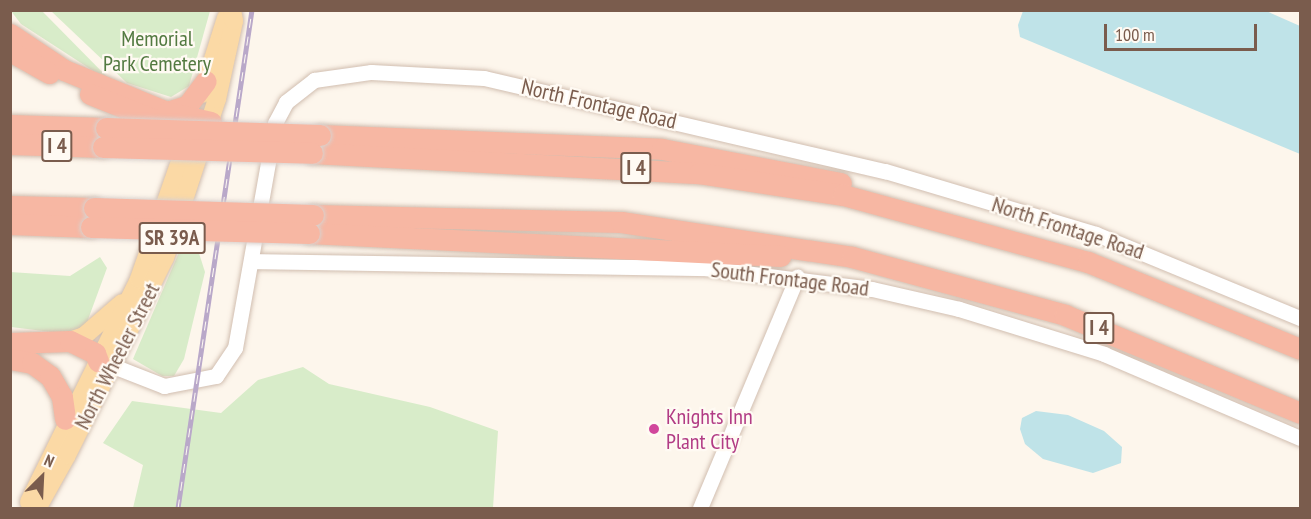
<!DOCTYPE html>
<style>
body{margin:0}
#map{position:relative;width:1311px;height:519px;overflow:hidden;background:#fdf6ec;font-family:"PT Sans Narrow",sans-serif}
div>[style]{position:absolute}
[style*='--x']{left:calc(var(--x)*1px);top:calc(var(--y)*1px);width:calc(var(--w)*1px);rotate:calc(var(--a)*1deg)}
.green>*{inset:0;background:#d8ecc9}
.water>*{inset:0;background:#bfe3e8}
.roads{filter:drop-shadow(0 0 2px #d1beb0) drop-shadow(0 0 2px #d1beb0)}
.minor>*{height:15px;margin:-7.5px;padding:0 7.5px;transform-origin:7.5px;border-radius:7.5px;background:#fff}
.major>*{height:18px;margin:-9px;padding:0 9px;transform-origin:9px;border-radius:9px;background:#fbd9a5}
.highway>*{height:21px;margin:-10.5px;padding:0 10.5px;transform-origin:10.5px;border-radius:10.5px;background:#f7b7a3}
.rail>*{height:5px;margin-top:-2.5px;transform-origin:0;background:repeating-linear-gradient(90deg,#fffaf3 0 9px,#b9a8c9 0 18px);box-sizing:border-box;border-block:2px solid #b9a8c9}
.bridges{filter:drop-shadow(0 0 2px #dad1cd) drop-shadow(0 0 2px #dad1cd)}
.highway-bridge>*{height:21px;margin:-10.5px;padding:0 10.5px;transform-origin:10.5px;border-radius:10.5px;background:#f7b7a3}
.dots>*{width:16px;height:16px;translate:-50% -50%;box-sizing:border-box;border:3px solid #fffaf3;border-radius:50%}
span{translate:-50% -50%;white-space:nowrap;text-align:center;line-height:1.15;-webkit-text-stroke:4.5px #fffaf3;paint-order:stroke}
.shield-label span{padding:2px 4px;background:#fffaf3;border:2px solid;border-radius:4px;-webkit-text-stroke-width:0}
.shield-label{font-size:21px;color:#7a5c4d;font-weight:700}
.park-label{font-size:22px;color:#537a41}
.street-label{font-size:22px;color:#7a5c4d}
.hotel-label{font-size:22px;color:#b23c85}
.left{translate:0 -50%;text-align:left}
.frame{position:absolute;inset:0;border:12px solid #7a5c4d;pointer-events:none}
.north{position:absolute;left:12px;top:447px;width:60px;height:60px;-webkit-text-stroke:4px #fffaf3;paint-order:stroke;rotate:24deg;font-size:16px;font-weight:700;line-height:24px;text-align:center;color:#7a5c4d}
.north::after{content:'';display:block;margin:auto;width:21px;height:27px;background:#7a5c4d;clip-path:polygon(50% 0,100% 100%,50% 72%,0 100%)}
.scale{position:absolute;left:1104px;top:24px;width:153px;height:27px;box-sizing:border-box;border:3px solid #7a5c4d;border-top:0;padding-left:8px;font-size:18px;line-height:21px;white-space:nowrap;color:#7a5c4d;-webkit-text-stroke:4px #fffaf3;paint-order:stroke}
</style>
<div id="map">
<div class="green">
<div style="clip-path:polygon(11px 11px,42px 11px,115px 85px,21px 24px)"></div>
<div style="clip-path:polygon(51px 11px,210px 11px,189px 86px,171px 97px,127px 83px)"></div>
<div style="clip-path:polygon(183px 243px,198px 250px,205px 272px,184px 359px,174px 376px,162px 376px,133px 359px)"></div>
<div style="clip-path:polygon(100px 257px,107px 268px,86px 325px,68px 334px,11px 327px,10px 272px,70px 276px)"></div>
<div style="clip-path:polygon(303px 367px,329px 384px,430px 407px,498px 431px,493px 508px,133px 508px,143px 465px,103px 443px,132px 401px,221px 413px,258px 380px)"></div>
</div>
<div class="water">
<div style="clip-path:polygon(1264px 10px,1300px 26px,1300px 154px,1020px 37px,1018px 25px,1023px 11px)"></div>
<div style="clip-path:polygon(1036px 411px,1068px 415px,1104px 431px,1122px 447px,1121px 463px,1093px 473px,1043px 459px,1025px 444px,1020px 429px,1022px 418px)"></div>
</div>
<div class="roads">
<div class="minor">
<div style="--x:253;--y:261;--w:452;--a:0.9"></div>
<div style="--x:705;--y:268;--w:168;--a:7.2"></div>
<div style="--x:872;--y:289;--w:89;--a:12.9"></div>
<div style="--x:959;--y:309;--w:152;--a:17.2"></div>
<div style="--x:1104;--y:354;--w:213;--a:23.2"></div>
<div style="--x:113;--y:366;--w:55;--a:21.4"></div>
<div style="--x:164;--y:386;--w:53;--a:-10.9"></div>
<div style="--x:216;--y:376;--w:34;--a:-56"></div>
<div style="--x:235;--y:348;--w:229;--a:-79.9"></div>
<div style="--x:275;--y:123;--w:24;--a:-62"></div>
<div style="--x:286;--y:102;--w:36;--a:-38"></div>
<div style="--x:314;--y:80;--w:58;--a:-8"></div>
<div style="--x:371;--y:72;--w:113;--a:3"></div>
<div style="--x:484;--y:78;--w:412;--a:13.1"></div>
<div style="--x:885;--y:171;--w:220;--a:16.6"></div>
<div style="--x:1096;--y:234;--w:221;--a:22.4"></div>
<div style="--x:700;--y:508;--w:251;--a:-67.2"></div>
</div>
<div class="major">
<div style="--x:202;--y:94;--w:80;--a:-72.5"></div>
<div style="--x:70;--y:341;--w:15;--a:-20"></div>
<div style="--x:84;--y:336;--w:50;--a:-41"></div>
<div style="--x:29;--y:502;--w:249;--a:-63.7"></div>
<div style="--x:139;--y:279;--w:149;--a:-70.8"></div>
<div style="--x:31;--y:508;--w:9;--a:-21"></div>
<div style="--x:39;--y:505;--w:57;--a:-60.8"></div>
<div style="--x:67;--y:455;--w:220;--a:-63.6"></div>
<div style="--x:165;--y:258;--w:167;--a:-71.9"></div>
<div style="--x:217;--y:99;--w:80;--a:-77.7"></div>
<div style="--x:234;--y:21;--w:11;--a:-100"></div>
</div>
<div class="highway">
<div style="--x:10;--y:34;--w:65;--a:33.7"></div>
<div style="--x:64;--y:70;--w:111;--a:22.2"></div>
<div style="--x:167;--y:112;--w:21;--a:-17"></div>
<div style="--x:187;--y:106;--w:31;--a:-53"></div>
<div style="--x:10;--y:51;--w:45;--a:29.4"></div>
<div style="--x:90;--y:94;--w:65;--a:21.8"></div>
<div style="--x:167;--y:112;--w:45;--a:12.8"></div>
<div style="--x:10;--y:125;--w:96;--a:1.8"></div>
<div style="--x:320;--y:135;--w:342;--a:2.3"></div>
<div style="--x:662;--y:149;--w:182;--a:10.8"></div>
<div style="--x:10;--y:144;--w:93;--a:1.8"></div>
<div style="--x:312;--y:153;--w:388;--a:3"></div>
<div style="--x:699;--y:173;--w:146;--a:8.7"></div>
<div style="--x:843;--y:195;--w:254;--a:15.3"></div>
<div style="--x:1088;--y:262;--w:229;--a:22.3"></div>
<div style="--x:10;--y:206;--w:84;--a:1.4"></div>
<div style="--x:313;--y:215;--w:308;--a:1.3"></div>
<div style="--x:621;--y:222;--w:234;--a:8.6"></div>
<div style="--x:852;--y:257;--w:221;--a:15.2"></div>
<div style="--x:1065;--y:315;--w:255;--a:22.6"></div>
<div style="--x:10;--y:224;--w:81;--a:2.1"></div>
<div style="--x:309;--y:233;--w:472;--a:2.8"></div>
<div style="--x:10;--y:343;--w:60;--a:-1.9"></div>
<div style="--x:70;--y:341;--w:28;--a:26"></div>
<div style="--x:95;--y:353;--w:9;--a:69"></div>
<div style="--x:10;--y:359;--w:22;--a:10"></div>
<div style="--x:32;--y:363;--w:22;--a:36"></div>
<div style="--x:50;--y:376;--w:24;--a:60"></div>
<div style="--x:62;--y:397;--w:22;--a:82"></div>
</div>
</div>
<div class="rail">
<div style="--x:178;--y:508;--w:503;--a:-81.55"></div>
</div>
<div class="bridges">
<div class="highway-bridge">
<div style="--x:106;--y:128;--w:214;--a:1.9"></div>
<div style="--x:103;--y:147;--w:209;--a:1.6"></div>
<div style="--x:94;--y:208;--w:219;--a:1.8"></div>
<div style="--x:91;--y:227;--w:218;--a:1.6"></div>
</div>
</div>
<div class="dots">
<div style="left:654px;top:429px;background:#d1479c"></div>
</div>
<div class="shield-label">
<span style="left:57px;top:146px">I 4</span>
<span style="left:636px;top:168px">I 4</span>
<span style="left:172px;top:238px">SR 39A</span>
<span style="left:1099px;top:328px">I 4</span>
</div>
<div class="park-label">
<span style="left:157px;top:51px">Memorial<br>Park Cemetery</span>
</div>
<div class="street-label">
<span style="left:599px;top:104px;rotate:13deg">North Frontage Road</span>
<span style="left:1068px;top:228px;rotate:18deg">North Frontage Road</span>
<span style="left:790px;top:279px;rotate:7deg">South Frontage Road</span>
<span style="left:117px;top:356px;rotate:-63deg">North Wheeler Street</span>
</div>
<div class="hotel-label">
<span class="left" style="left:666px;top:429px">Knights Inn<br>Plant City</span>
</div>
<div class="frame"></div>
<div class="north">N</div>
<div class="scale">100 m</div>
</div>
